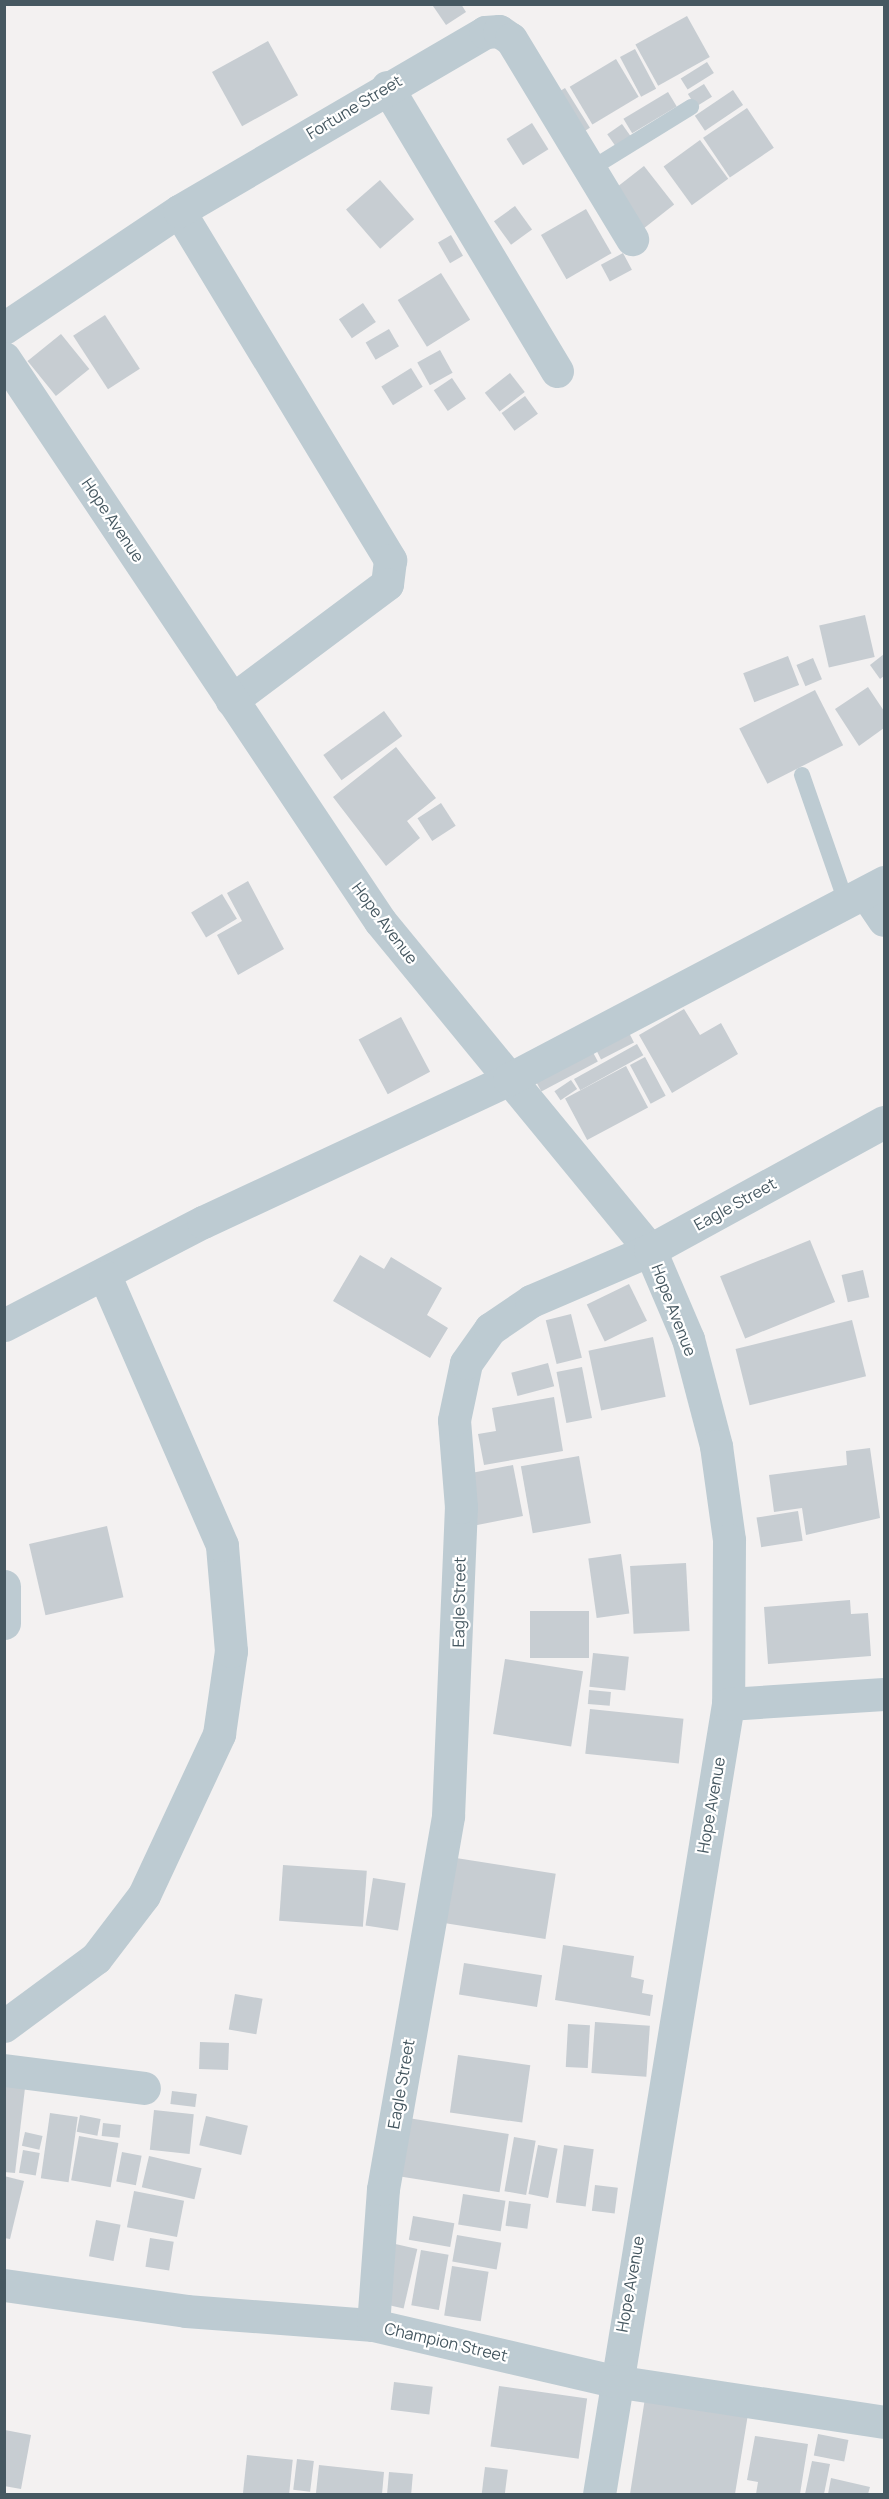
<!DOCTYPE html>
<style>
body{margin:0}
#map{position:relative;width:889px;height:2499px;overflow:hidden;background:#f3f1f1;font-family:Manrope,sans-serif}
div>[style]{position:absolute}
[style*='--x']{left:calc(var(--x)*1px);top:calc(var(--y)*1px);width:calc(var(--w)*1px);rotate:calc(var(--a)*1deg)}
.building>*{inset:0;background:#c7cdd2;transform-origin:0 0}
.service>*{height:16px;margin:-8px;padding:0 8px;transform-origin:8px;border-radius:8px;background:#bdcbd2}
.minor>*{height:33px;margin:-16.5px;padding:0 16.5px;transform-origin:16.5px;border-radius:16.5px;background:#bdcbd2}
span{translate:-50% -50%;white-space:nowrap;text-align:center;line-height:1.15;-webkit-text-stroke:4.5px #fff;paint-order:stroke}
.street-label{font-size:16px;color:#465861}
.frame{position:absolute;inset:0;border:6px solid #465861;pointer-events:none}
</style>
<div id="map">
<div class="building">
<div style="clip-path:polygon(461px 4px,466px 12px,446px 25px,433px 6px)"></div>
<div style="left:687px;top:16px;width:47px;height:59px;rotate:61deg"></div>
<div style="left:268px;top:41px;width:62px;height:64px;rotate:61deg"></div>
<div style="left:635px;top:49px;width:45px;height:17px;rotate:62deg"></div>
<div style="left:616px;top:59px;width:44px;height:54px;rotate:59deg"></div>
<div style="left:707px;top:62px;width:13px;height:31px;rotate:58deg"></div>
<div style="left:704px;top:84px;width:15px;height:19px;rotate:58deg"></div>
<div style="left:565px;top:88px;width:47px;height:19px;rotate:58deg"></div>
<div style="left:733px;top:90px;width:18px;height:46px;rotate:56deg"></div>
<div style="left:668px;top:92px;width:17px;height:52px;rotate:59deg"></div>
<div style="left:747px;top:108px;width:48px;height:53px;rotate:56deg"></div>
<div style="left:532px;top:123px;width:31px;height:30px;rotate:58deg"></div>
<div style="left:622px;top:124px;width:16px;height:18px;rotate:55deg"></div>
<div style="left:700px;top:140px;width:48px;height:45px;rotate:54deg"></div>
<div style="left:644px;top:166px;width:49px;height:46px;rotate:52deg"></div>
<div style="left:380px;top:180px;width:52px;height:45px;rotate:49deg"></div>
<div style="left:515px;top:206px;width:29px;height:26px;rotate:54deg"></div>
<div style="left:586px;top:209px;width:51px;height:52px;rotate:60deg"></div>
<div style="left:451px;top:235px;width:24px;height:15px;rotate:60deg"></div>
<div style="left:623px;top:253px;width:19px;height:25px;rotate:62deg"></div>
<div style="left:441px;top:273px;width:55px;height:51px;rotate:58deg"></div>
<div style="left:363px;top:303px;width:23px;height:29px;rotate:56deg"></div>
<div style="left:105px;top:315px;width:64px;height:38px;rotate:57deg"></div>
<div style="left:389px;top:329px;width:20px;height:27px;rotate:60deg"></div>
<div style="left:61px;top:334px;width:45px;height:43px;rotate:51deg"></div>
<div style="left:440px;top:350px;width:26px;height:26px;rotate:61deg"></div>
<div style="left:411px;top:368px;width:22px;height:35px;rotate:58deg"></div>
<div style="left:510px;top:373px;width:24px;height:32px;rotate:52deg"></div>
<div style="left:452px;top:378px;width:25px;height:22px;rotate:56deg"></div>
<div style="left:525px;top:396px;width:22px;height:29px;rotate:54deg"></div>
<div style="left:865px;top:615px;width:43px;height:47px;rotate:77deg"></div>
<div style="clip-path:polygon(884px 654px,884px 676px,880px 679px,870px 665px)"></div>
<div style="left:788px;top:656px;width:31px;height:48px;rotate:69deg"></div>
<div style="left:813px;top:658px;width:23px;height:18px;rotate:67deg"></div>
<div style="clip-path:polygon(868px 687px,884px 711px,884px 728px,859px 746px,835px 709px)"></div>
<div style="left:815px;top:690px;width:62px;height:85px;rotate:63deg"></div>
<div style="left:384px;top:711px;width:31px;height:75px;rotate:54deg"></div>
<div style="clip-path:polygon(396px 747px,436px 798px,407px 821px,420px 838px,386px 866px,333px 797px)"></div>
<div style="left:441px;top:803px;width:27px;height:28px;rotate:57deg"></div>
<div style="clip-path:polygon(248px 881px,284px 949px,238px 975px,217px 935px,242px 921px,227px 893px)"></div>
<div style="left:222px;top:894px;width:29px;height:36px;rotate:59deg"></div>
<div style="clip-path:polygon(684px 1009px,700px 1035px,721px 1023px,738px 1054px,672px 1093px,639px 1035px)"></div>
<div style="left:401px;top:1017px;width:62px;height:48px;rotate:62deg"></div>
<div style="left:624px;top:1023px;width:22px;height:37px;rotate:63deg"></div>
<div style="left:588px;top:1043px;width:21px;height:64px;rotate:62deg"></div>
<div style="left:637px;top:1044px;width:13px;height:72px;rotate:61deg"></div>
<div style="left:645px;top:1057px;width:44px;height:17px;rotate:62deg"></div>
<div style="left:626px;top:1066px;width:47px;height:69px;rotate:62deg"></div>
<div style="left:571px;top:1080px;width:11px;height:20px;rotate:56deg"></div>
<div style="left:810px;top:1240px;width:67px;height:97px;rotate:68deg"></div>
<div style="clip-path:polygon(360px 1255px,384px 1269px,391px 1257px,442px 1288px,427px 1315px,448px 1328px,430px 1358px,333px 1301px)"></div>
<div style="left:863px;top:1270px;width:28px;height:22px;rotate:77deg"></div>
<div style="left:629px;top:1284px;width:41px;height:47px;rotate:64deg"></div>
<div style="left:571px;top:1314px;width:45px;height:26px;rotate:76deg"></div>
<div style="left:852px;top:1320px;width:58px;height:120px;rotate:76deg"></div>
<div style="left:653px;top:1337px;width:61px;height:66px;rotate:78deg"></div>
<div style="left:548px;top:1363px;width:24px;height:38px;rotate:75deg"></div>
<div style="left:582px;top:1367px;width:52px;height:26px;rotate:79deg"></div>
<div style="clip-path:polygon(554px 1397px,563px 1451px,484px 1465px,478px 1434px,496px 1431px,492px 1408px)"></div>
<div style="clip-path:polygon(870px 1448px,880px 1518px,806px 1535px,802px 1508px,774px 1512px,769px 1475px,847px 1465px,846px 1451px)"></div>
<div style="left:579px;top:1456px;width:68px;height:59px;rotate:80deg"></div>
<div style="left:513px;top:1465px;width:52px;height:49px;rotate:79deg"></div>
<div style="left:798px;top:1511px;width:30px;height:42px;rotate:81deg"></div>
<div style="left:107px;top:1526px;width:73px;height:80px;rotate:77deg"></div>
<div style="left:621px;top:1554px;width:60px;height:33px;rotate:82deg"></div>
<div style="left:686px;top:1563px;width:68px;height:56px;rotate:87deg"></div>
<div style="clip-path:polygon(850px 1600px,851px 1614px,868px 1613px,871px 1656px,768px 1664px,764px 1607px)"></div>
<div style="left:530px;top:1611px;width:59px;height:47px"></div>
<div style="left:593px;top:1653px;width:36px;height:34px;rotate:6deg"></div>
<div style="left:505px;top:1659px;width:79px;height:76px;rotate:9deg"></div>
<div style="left:589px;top:1690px;width:22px;height:14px;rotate:5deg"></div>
<div style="left:590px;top:1709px;width:94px;height:45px;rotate:6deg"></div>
<div style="left:456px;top:1858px;width:101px;height:66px;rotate:9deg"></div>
<div style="left:283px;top:1865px;width:84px;height:56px;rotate:4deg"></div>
<div style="left:373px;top:1878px;width:33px;height:48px;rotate:9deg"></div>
<div style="clip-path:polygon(563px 1945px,634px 1956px,631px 1977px,644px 1980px,642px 1993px,653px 1995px,650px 2016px,555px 2000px)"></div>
<div style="left:464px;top:1963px;width:79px;height:32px;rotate:9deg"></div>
<div style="left:235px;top:1994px;width:28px;height:36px;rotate:10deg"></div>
<div style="left:595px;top:2022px;width:55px;height:51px;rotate:4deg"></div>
<div style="left:568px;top:2024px;width:22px;height:43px;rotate:3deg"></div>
<div style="left:200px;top:2042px;width:29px;height:27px;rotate:2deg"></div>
<div style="left:458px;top:2055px;width:73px;height:58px;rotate:8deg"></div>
<div style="clip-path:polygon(4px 2086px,25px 2088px,15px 2173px,4px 2172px)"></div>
<div style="left:172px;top:2091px;width:25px;height:13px;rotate:7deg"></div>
<div style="left:154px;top:2110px;width:40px;height:40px;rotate:6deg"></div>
<div style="left:50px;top:2113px;width:28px;height:66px;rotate:8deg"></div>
<div style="left:80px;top:2115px;width:21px;height:17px;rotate:11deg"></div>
<div style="left:206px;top:2116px;width:43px;height:30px;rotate:13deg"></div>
<div style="left:408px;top:2118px;width:102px;height:59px;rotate:9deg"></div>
<div style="left:103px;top:2123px;width:18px;height:13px;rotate:6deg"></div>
<div style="left:25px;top:2132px;width:18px;height:14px;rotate:13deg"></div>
<div style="left:79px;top:2136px;width:40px;height:45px;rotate:10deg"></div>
<div style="left:514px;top:2137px;width:22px;height:55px;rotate:10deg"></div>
<div style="left:538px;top:2145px;width:20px;height:50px;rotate:11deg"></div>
<div style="left:564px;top:2145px;width:30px;height:58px;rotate:8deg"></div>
<div style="left:23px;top:2150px;width:17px;height:23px;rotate:10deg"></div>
<div style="left:122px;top:2152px;width:20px;height:30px;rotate:11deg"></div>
<div style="left:149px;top:2156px;width:54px;height:32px;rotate:13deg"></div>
<div style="clip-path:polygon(4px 2176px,24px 2181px,10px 2239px,4px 2238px)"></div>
<div style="left:595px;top:2185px;width:23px;height:26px;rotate:7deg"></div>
<div style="left:134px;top:2191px;width:51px;height:37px;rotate:11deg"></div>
<div style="left:463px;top:2194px;width:43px;height:31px;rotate:9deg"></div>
<div style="left:509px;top:2201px;width:22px;height:25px;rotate:8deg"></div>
<div style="left:413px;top:2216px;width:42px;height:24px;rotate:10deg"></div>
<div style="left:96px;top:2220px;width:25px;height:37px;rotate:11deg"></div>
<div style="left:457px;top:2235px;width:45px;height:27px;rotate:10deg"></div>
<div style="left:150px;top:2238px;width:24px;height:29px;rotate:9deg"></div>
<div style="left:391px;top:2243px;width:27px;height:61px;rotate:13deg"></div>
<div style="left:421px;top:2250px;width:28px;height:56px;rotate:10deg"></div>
<div style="left:452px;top:2266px;width:37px;height:50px;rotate:9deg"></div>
<div style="left:394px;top:2382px;width:39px;height:28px;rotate:7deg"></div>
<div style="left:499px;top:2386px;width:89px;height:61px;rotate:8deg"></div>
<div style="clip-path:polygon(645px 2398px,748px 2414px,735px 2494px,630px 2494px)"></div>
<div style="clip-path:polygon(5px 2430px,31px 2435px,21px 2489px,4px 2486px)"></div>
<div style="left:818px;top:2434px;width:31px;height:22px;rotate:11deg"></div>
<div style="clip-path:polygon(755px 2436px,808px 2444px,800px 2494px,756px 2494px,758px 2482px,747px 2480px)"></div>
<div style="left:247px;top:2455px;width:46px;height:39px;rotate:6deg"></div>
<div style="left:297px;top:2459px;width:17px;height:31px;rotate:7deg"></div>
<div style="clip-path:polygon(812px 2461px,830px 2464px,824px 2494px,805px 2494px)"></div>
<div style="clip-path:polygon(319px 2465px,384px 2472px,382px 2494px,316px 2493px)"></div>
<div style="left:485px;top:2467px;width:23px;height:27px;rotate:7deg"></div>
<div style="left:389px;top:2472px;width:24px;height:22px;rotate:5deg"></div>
<div style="clip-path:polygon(831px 2478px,870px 2487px,868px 2494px,828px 2494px)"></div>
</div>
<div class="service">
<div style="--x:589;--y:170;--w:120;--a:-31.7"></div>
<div style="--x:802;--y:775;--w:138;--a:70.9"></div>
</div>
<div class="minor">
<div style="--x:387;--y:87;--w:331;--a:59.1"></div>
<div style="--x:179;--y:211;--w:408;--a:58.8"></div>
<div style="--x:390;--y:560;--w:24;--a:97"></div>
<div style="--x:387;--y:584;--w:194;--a:143.2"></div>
<div style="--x:4;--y:328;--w:211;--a:-33.8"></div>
<div style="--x:179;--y:211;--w:355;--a:-30.3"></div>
<div style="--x:485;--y:32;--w:14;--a:-4"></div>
<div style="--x:499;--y:31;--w:14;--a:34"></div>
<div style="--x:511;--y:39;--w:234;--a:58.8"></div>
<div style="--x:4;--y:358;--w:677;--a:56.26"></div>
<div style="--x:380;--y:921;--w:426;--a:50.6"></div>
<div style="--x:650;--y:1250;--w:97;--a:66.9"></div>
<div style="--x:688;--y:1339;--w:111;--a:75.3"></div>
<div style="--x:716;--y:1446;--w:95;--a:82.1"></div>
<div style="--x:729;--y:1540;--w:164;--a:90.3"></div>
<div style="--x:728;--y:1704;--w:800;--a:99.27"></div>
<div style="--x:867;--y:895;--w:30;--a:56"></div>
<div style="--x:4;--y:1325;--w:224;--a:-27.4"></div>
<div style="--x:203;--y:1222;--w:338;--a:-25"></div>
<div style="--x:509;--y:1079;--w:424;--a:-27.7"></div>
<div style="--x:4;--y:1586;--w:37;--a:90"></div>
<div style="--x:728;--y:1704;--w:156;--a:-3.7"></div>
<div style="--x:4;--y:2026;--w:114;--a:-36.5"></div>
<div style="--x:96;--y:1958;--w:79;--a:-52.7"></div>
<div style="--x:144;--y:1895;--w:178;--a:-65"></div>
<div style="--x:219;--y:1734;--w:84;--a:-81.8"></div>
<div style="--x:231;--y:1651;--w:106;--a:-94.9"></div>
<div style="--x:222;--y:1545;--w:293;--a:-113.5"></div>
<div style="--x:4;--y:2070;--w:141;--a:7.3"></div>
<div style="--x:4;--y:2285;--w:184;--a:8.1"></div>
<div style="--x:186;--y:2311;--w:188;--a:4.3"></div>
<div style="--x:373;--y:2325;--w:247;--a:13.1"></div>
<div style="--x:614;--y:2381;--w:273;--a:8.6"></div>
<div style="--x:373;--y:2325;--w:136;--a:-85.8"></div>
<div style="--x:383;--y:2189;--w:379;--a:-80.1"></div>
<div style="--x:448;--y:1816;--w:309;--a:-87.6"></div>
<div style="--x:461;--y:1507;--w:87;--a:-94.6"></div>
<div style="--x:454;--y:1420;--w:58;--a:-78.1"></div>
<div style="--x:466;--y:1363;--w:42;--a:-54.8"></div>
<div style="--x:490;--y:1329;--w:50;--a:-34.3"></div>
<div style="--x:531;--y:1301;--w:129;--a:-23.2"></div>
<div style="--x:650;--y:1250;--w:267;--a:-28.7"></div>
</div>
<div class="street-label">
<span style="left:354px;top:107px;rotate:-31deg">Fortune Street</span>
<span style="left:113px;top:520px;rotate:56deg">Hope Avenue</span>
<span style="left:385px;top:923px;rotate:53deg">Hope Avenue</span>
<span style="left:735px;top:1204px;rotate:-29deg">Eagle Street</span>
<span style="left:674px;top:1310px;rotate:69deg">Hope Avenue</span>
<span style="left:459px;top:1602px;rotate:-89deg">Eagle Street</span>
<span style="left:711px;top:1805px;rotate:-80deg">Hope Avenue</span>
<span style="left:401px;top:2084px;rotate:-80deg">Eagle Street</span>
<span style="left:630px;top:2284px;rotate:-80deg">Hope Avenue</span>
<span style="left:446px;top:2342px;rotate:13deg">Champion Street</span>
</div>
<div class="frame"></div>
</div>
